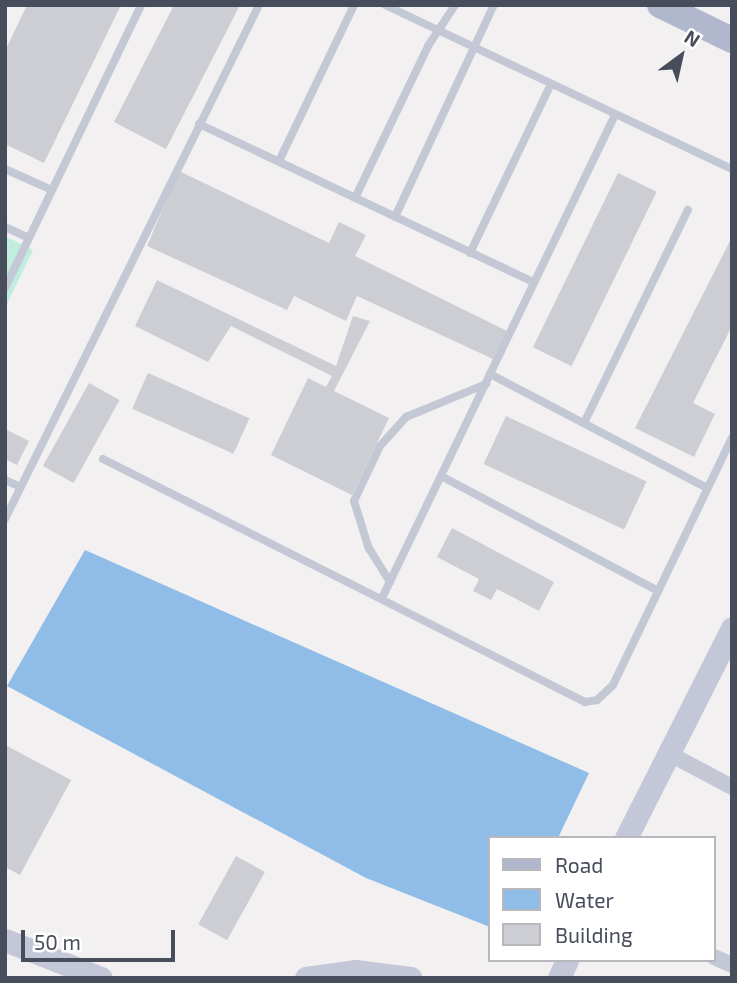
<!DOCTYPE html>
<style>
body{margin:0}
#map{position:relative;width:737px;height:983px;overflow:hidden;background:#f2f0f0;font-family:"Exo 2",sans-serif}
div>[style]{position:absolute}
[style*='--x']{left:calc(var(--x)*1px);top:calc(var(--y)*1px);width:calc(var(--w)*1px);rotate:calc(var(--a)*1deg)}
.green>*{inset:0;background:#c0edde}
.water>*{inset:0;background:#8fbde8}
.building>*{inset:0;background:#cdced4;transform-origin:0 0}
.lane>*{height:8px;margin:-4px;padding:0 4px;transform-origin:4px;border-radius:4px;background:#c4c8d4}
.street>*{height:16px;margin:-8px;padding:0 8px;transform-origin:8px;border-radius:8px;background:#c4c8d4}
.secondary>*{height:23px;margin:-11.5px;padding:0 11.5px;transform-origin:11.5px;border-radius:11.5px;background:#c3c7d7}
.primary>*{height:26px;margin:-13px;padding:0 13px;transform-origin:13px;border-radius:13px;background:#b1b7cd}
span{translate:-50% -50%;white-space:nowrap;text-align:center;line-height:1.15;-webkit-text-stroke:5px #fff;paint-order:stroke}
.frame{position:absolute;inset:0;border:7px solid #484d5c;pointer-events:none}
.legend{position:absolute;left:488px;top:836px;width:228px;height:126px;box-sizing:border-box;background:#fff;border:2px solid #b6b8be;margin:0;padding:9px 12px;list-style:none;font-size:21px;color:#484d5c}
.legend li{display:flex;align-items:center;gap:14px;height:35px}
.legend b{width:35px;border:2px solid #b6b8be}
.north{position:absolute;left:646px;top:21px;width:70px;height:70px;-webkit-text-stroke:5px #fff;paint-order:stroke;rotate:33deg;font-size:19px;font-weight:700;line-height:28px;text-align:center;color:#484d5c}
.north::after{content:'';display:block;margin:auto;width:24px;height:32px;background:#484d5c;clip-path:polygon(50% 0,100% 100%,50% 72%,0 100%)}
.scale{position:absolute;left:21px;top:930px;width:154px;height:32px;box-sizing:border-box;border:4px solid #484d5c;border-top:0;padding-left:9px;font-size:21px;line-height:24px;white-space:nowrap;color:#484d5c;-webkit-text-stroke:5px #fff;paint-order:stroke}
</style>
<div id="map">
<div class="green">
<div style="clip-path:polygon(5px 236px,33px 250px,5px 308px)"></div>
</div>
<div class="water">
<div style="clip-path:polygon(85px 550px,589px 773px,558px 838px,490px 838px,490px 927px,366px 878px,7px 686px)"></div>
</div>
<div class="building">
<div style="clip-path:polygon(27px 5px,121px 5px,44px 163px,5px 144px,5px 51px)"></div>
<div style="clip-path:polygon(174px 5px,240px 5px,166px 149px,114px 122px)"></div>
<div style="clip-path:polygon(179px 171px,329px 243px,339px 222px,366px 235px,355px 256px,507px 331px,493px 359px,357px 296px,346px 321px,294px 296px,287px 310px,147px 246px)"></div>
<div style="left:618px;top:173px;width:43px;height:194px;rotate:26deg"></div>
<div style="clip-path:polygon(732px 237px,732px 326px,693px 403px,715px 414px,694px 457px,635px 428px)"></div>
<div style="clip-path:polygon(157px 280px,336px 366px,353px 316px,370px 321px,334px 391px,389px 418px,352px 495px,271px 455px,308px 378px,326px 387px,332px 376px,231px 326px,208px 362px,135px 326px)"></div>
<div style="left:148px;top:373px;width:111px;height:39px;rotate:24deg"></div>
<div style="left:89px;top:383px;width:35px;height:95px;rotate:29deg"></div>
<div style="left:506px;top:416px;width:155px;height:53px;rotate:25deg"></div>
<div style="clip-path:polygon(5px 429px,29px 441px,17px 465px,5px 459px)"></div>
<div style="clip-path:polygon(452px 528px,554px 582px,539px 611px,497px 589px,491px 600px,473px 591px,479px 579px,437px 557px)"></div>
<div style="clip-path:polygon(5px 745px,71px 780px,20px 875px,5px 867px)"></div>
<div style="left:236px;top:856px;width:33px;height:78px;rotate:29deg"></div>
</div>
<div class="lane">
<div style="--x:385;--y:5;--w:384;--a:25.3"></div>
<div style="--x:199;--y:124;--w:370;--a:25.3"></div>
<div style="--x:279;--y:161;--w:173;--a:-64.3"></div>
<div style="--x:5;--y:169;--w:51;--a:24.1"></div>
<div style="--x:355;--y:198;--w:169;--a:-64.3"></div>
<div style="--x:428;--y:46;--w:49;--a:-56.6"></div>
<div style="--x:395;--y:217;--w:234;--a:-65"></div>
<div style="--x:5;--y:227;--w:26;--a:25"></div>
<div style="--x:470;--y:253;--w:187;--a:-64.4"></div>
<div style="--x:5;--y:288;--w:314;--a:-64.3"></div>
<div style="--x:490;--y:374;--w:245;--a:27.7"></div>
<div style="--x:585;--y:421;--w:235;--a:-64"></div>
<div style="--x:103;--y:459;--w:540;--a:26.75"></div>
<div style="--x:585;--y:702;--w:12;--a:-9"></div>
<div style="--x:597;--y:700;--w:22;--a:-43"></div>
<div style="--x:613;--y:685;--w:274;--a:-64.3"></div>
<div style="--x:441;--y:476;--w:246;--a:27.9"></div>
<div style="--x:5;--y:480;--w:17;--a:24"></div>
<div style="--x:5;--y:519;--w:573;--a:-63.7"></div>
<div style="--x:390;--y:582;--w:39;--a:-122"></div>
<div style="--x:369;--y:549;--w:50;--a:-107.4"></div>
<div style="--x:354;--y:501;--w:61;--a:-64.7"></div>
<div style="--x:380;--y:446;--w:39;--a:-48"></div>
<div style="--x:406;--y:417;--w:87;--a:-22.4"></div>
<div style="--x:382;--y:598;--w:534;--a:-64.25"></div>
</div>
<div class="street">
<div style="--x:668;--y:753;--w:72;--a:28"></div>
<div style="--x:714;--y:957;--w:20;--a:24"></div>
</div>
<div class="secondary">
<div style="--x:626;--y:838;--w:235;--a:-63.2"></div>
<div style="--x:5;--y:940;--w:103;--a:21.6"></div>
<div style="--x:306;--y:978;--w:49;--a:-8.1"></div>
<div style="--x:355;--y:971;--w:56;--a:7.1"></div>
<div style="--x:559;--y:978;--w:20;--a:-66"></div>
</div>
<div class="primary">
<div style="--x:660;--y:5;--w:80;--a:25.9"></div>
</div>
<div class="frame"></div>
<ul class="legend">
<li><b style="height:9px;background:#b1b7cd"></b>Road</li>
<li><b style="height:19px;background:#8fbde8"></b>Water</li>
<li><b style="height:19px;background:#cdced4"></b>Building</li>
</ul>
<div class="north">N</div>
<div class="scale">50 m</div>
</div>
